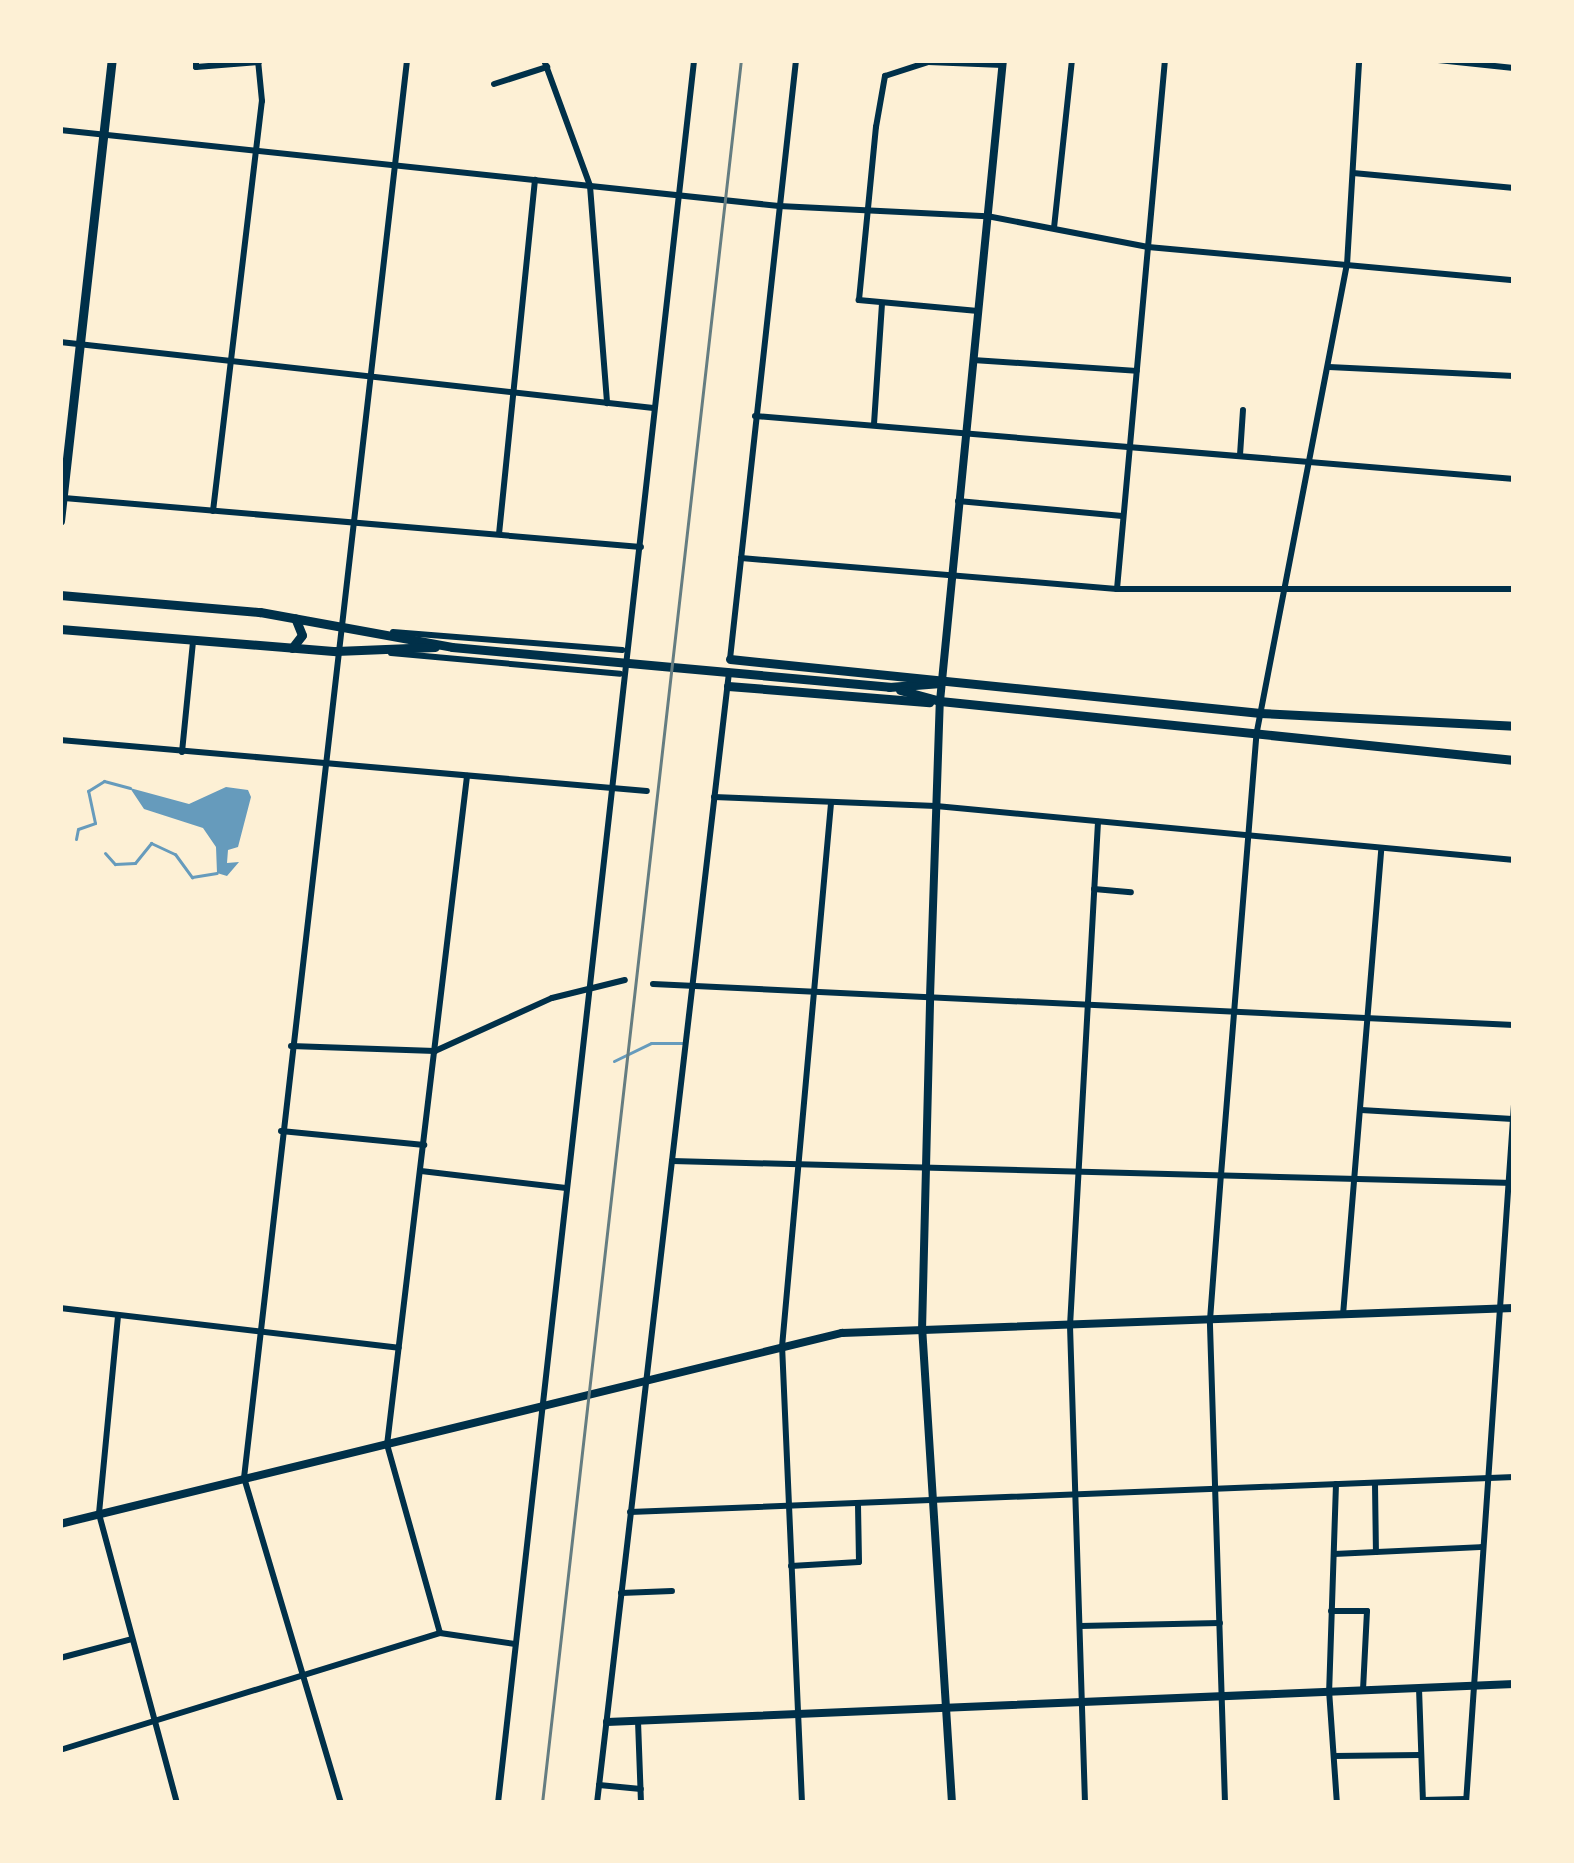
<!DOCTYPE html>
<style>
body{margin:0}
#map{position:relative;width:1574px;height:1863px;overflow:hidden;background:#fdf0d5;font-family:Jost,sans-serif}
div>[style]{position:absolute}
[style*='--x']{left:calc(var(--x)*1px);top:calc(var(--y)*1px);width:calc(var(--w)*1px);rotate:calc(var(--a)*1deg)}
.water>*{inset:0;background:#669bbc}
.stream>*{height:3px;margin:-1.5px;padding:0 1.5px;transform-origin:1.5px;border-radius:1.5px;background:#669bbc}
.minor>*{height:6px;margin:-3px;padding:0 3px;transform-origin:3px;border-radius:3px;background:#003049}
.tertiary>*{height:8px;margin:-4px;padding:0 4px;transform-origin:4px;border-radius:4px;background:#003049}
.secondary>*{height:9px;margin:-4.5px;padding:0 4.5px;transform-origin:4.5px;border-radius:4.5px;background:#003049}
.primary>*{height:9px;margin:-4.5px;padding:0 4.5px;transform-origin:4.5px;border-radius:4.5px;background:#003049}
.rail>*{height:3px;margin:-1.5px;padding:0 1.5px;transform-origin:1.5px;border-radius:1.5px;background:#657d81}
span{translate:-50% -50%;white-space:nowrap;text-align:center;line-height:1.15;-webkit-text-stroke:9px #fdf0d5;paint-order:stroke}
.frame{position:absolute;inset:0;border:63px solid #fdf0d5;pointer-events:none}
</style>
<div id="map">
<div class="water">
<div style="clip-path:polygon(226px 787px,248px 790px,251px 797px,238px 847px,228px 850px,227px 863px,239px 862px,227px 876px,217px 873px,216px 847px,203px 828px,144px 809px,130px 788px,189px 804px)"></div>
</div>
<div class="stream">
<div style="--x:76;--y:839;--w:10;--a:-79"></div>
<div style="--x:78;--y:829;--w:18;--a:-19"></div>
<div style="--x:95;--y:823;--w:33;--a:-102"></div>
<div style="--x:88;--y:791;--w:19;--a:-32"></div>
<div style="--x:104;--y:781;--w:27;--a:15"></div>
<div style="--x:105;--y:853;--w:15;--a:48"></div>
<div style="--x:115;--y:864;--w:20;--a:-3"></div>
<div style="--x:135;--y:863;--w:26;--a:-51"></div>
<div style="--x:151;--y:843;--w:26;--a:25"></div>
<div style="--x:175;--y:854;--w:29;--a:54"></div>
<div style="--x:192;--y:877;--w:25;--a:-9"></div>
<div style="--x:614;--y:1061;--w:41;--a:-25.9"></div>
<div style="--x:651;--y:1043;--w:31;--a:0"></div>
</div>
<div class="minor">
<div style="--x:196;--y:60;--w:7;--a:90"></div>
<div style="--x:196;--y:67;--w:63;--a:-4.5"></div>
<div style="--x:544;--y:60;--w:134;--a:69.9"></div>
<div style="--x:590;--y:186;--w:218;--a:85.5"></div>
<div style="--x:1438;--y:60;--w:76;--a:6"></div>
<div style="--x:494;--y:84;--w:56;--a:-17.8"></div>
<div style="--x:60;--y:130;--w:723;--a:6.03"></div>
<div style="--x:779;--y:206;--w:208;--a:2.8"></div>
<div style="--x:987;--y:216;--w:164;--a:10.9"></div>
<div style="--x:1148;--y:247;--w:367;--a:5.2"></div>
<div style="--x:1353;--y:173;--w:162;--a:5.3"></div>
<div style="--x:1054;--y:228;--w:169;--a:-83.9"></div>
<div style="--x:978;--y:311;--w:120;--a:-174.7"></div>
<div style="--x:859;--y:300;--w:174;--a:-84.4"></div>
<div style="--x:876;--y:127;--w:52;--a:-80"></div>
<div style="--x:885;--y:76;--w:45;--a:-18"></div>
<div style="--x:928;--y:62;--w:75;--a:2.3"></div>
<div style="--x:60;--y:342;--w:597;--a:6.35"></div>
<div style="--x:973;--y:360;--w:164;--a:3.8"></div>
<div style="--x:1329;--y:367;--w:185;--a:2.8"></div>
<div style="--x:755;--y:416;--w:762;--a:4.74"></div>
<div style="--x:874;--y:424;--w:119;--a:-86.2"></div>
<div style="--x:1240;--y:455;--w:45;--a:-86.2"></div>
<div style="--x:64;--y:498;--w:579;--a:4.85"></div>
<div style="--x:958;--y:501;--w:165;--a:5.2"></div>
<div style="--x:213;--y:511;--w:413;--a:-83.2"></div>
<div style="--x:262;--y:101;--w:41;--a:-95.6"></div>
<div style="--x:499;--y:534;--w:356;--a:-84.2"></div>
<div style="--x:741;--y:558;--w:377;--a:4.7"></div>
<div style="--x:1117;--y:589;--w:397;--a:0"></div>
<div style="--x:1117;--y:589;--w:531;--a:-84.82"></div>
<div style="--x:393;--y:632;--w:230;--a:4.5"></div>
<div style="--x:391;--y:653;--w:230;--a:5.2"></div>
<div style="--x:730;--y:659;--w:603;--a:-83.71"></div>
<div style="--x:60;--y:740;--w:589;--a:4.97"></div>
<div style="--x:182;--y:752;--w:112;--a:-84.3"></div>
<div style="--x:714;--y:797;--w:222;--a:2.3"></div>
<div style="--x:936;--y:806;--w:581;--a:5.34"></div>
<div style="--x:1094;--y:889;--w:37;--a:5"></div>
<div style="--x:653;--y:984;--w:862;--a:2.73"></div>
<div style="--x:291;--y:1046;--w:144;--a:2"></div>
<div style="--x:435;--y:1051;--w:128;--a:-24.4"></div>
<div style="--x:552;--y:998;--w:75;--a:-13.9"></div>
<div style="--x:1361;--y:1110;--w:152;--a:3.4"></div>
<div style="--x:281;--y:1131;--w:144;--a:5.6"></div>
<div style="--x:672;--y:1161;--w:842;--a:1.5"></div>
<div style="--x:421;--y:1171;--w:146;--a:6.7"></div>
<div style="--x:60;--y:1308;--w:341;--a:6.7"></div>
<div style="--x:1343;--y:1315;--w:468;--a:-85.3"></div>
<div style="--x:118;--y:1316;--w:199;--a:95.5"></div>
<div style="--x:99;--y:1514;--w:299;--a:74.9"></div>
<div style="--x:1336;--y:1484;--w:206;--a:91.9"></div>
<div style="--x:1329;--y:1690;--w:113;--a:86"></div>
<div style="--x:1375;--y:1484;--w:68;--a:89.2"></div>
<div style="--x:630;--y:1512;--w:885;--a:-2.27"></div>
<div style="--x:1334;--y:1554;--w:146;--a:-2.7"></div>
<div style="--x:791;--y:1566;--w:68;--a:-3.4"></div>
<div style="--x:859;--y:1562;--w:59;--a:-91"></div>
<div style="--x:621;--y:1593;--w:51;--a:-2.2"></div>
<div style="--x:1331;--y:1611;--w:36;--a:0"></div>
<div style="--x:1367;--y:1611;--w:78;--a:92.9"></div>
<div style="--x:1080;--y:1626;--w:140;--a:-1.2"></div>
<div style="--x:440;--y:1633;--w:195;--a:-105.7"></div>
<div style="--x:387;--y:1445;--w:674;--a:-83.18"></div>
<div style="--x:60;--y:1658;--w:74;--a:-14.8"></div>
<div style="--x:1419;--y:1688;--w:112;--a:88"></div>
<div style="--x:1423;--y:1800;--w:43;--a:-1.3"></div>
<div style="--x:638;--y:1721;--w:82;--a:87.9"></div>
<div style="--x:60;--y:1750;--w:398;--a:-17.1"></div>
<div style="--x:440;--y:1633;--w:76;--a:8.3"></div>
<div style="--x:1334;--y:1756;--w:86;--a:-0.7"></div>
<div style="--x:599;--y:1785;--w:42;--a:5.4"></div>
<div style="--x:341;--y:1803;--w:339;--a:-106.6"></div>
<div style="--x:244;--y:1478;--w:1427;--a:-83.44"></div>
<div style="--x:498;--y:1803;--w:1754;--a:-83.58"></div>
<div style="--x:597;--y:1803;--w:1139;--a:-83.34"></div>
<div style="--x:802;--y:1803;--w:456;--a:-92.5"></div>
<div style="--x:782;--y:1347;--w:546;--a:-84.85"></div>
<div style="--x:1085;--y:1803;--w:477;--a:-91.8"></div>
<div style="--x:1070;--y:1326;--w:505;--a:-86.82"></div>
<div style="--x:1225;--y:1803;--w:483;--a:-91.8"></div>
<div style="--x:1210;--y:1320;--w:145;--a:-85.7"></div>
<div style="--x:1221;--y:1175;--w:445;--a:-85.4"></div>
<div style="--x:1257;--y:731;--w:475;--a:-79.1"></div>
<div style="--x:1347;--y:265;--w:205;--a:-86.6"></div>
<div style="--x:1466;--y:1803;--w:700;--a:-86.07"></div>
</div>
<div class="tertiary">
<div style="--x:60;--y:1524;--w:805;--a:-13.73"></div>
<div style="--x:842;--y:1333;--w:672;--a:-2.13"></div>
<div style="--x:607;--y:1722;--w:908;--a:-2.4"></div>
<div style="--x:952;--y:1803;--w:473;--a:-93.6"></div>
<div style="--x:922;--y:1331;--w:334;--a:-88.6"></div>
<div style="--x:930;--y:997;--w:296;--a:-88.1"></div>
<div style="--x:940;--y:701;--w:644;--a:-84.39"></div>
</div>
<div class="secondary">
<div style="--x:60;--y:521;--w:464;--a:-83.6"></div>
</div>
<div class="primary">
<div style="--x:60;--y:595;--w:201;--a:4.9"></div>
<div style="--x:260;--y:612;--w:195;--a:10.3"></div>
<div style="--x:452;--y:647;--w:439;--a:5.2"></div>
<div style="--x:889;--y:687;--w:52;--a:-4.4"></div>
<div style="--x:60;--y:629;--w:277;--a:4.6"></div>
<div style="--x:336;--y:651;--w:99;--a:-2.3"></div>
<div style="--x:292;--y:648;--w:16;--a:-52"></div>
<div style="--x:302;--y:635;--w:18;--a:-112"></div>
<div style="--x:730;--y:659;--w:533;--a:5.82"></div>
<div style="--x:1260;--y:713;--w:254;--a:2.9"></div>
<div style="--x:728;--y:686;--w:202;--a:4.6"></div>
<div style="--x:900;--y:690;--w:41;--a:15.4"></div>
<div style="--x:940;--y:701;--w:577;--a:5.87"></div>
</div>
<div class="rail">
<div style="--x:542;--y:1803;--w:1754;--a:-83.49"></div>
</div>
<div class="frame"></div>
</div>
